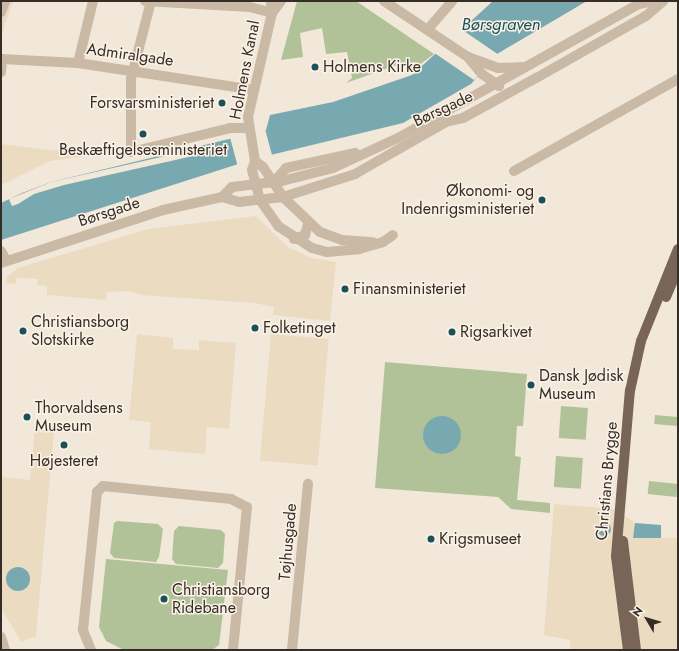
<!DOCTYPE html>
<meta charset="utf-8">
<style>
body{margin:0}
#map{position:relative;width:679px;height:651px;overflow:hidden;background:#f2e8da;font-family:Jost,sans-serif}
div>[style]{position:absolute}
[style*='--x']{left:calc(var(--x)*1px);top:calc(var(--y)*1px);width:calc(var(--w)*1px);rotate:calc(var(--a)*1deg)}
.green>*{inset:0;background:#b1c299;transform-origin:0 0}
.plaza>*{inset:0;background:#ebdbc0;transform-origin:0 0}
.water>*{inset:0;background:#78a9b0}
.round{border-radius:50%}
.pier>*{inset:0;background:#f2e8da;transform-origin:0 0}
.minor>*{height:10px;margin:-5px;padding:0 5px;transform-origin:5px;border-radius:5px;background:#cab9a5}
.tertiary>*{height:10px;margin:-5px;padding:0 5px;transform-origin:5px;border-radius:5px;background:#cab9a5}
.primary>*{height:10px;margin:-5px;padding:0 5px;transform-origin:5px;border-radius:5px;background:#796557}
.dots>*{width:11px;height:11px;translate:-50% -50%;box-sizing:border-box;border:2px solid #faf2e6;border-radius:50%}
span{translate:-50% -50%;white-space:nowrap;text-align:center;line-height:1.15;-webkit-text-stroke:3px #faf2e6;paint-order:stroke}
.street-label{font-size:16px;color:#362d27}
.poi-label{font-size:16px;color:#362d27}
.left{translate:0 -50%;text-align:left}
.right{translate:-100% -50%;text-align:right}
.water-label{font-size:17px;color:#1b5059;font-style:italic}
.frame{position:absolute;inset:0;border:2px solid #362d27;pointer-events:none}
.north{position:absolute;left:627px;top:599px;width:40px;height:40px;-webkit-text-stroke:3px #faf2e6;paint-order:stroke;rotate:308deg;font-size:11px;font-weight:700;line-height:16px;text-align:center;color:#362d27}
.north::after{content:'';display:block;margin:auto;width:14px;height:18px;background:#362d27;clip-path:polygon(50% 0,100% 100%,50% 72%,0 100%)}
</style>
<div id="map">
<div class="green">
<div style="clip-path:polygon(297px 1px,356px 1px,434px 54px,411px 71px,405px 62px,346px 83px,352px 78px,347px 52px,326px 54px,322px 28px,300px 33px,303px 57px,281px 60px)"></div>
<div style="clip-path:polygon(385px 362px,527px 374px,523px 426px,517px 426px,515px 456px,521px 457px,517px 500px,550px 503px,550px 513px,511px 509px,498px 497px,375px 488px)"></div>
<div style="left:561px;top:406px;width:27px;height:32px;rotate:4deg"></div>
<div style="left:655px;top:415px;width:23px;height:9px;rotate:5deg"></div>
<div style="left:556px;top:456px;width:27px;height:31px;rotate:4deg"></div>
<div style="left:649px;top:481px;width:29px;height:13px;rotate:6deg"></div>
<div style="clip-path:polygon(117px 521px,158px 524px,163px 529px,159px 557px,156px 562px,114px 558px,110px 553px,114px 523px)"></div>
<div style="clip-path:polygon(179px 526px,221px 530px,225px 534px,223px 563px,218px 568px,176px 564px,172px 559px,174px 531px)"></div>
<div style="clip-path:polygon(106px 559px,228px 570px,219px 645px,212px 650px,124px 650px,106px 641px,99px 627px)"></div>
</div>
<div class="plaza">
<div style="clip-path:polygon(1px 1px,13px 1px,1px 37px)"></div>
<div style="clip-path:polygon(1px 144px,48px 150px,117px 152px,50px 161px,1px 185px)"></div>
<div style="clip-path:polygon(256px 216px,289px 248px,312px 258px,336px 262px,330px 321px,273px 315px,274px 307px,254px 303px,141px 295px,128px 291px,107px 292px,106px 300px,47px 295px,47px 286px,37px 285px,38px 279px,17px 278px,16px 284px,6px 283px,7px 277px,18px 268px,148px 229px)"></div>
<div style="clip-path:polygon(137px 334px,173px 338px,173px 349px,199px 350px,199px 340px,236px 343px,229px 429px,207px 427px,205px 454px,149px 449px,151px 422px,129px 420px)"></div>
<div style="left:271px;top:334px;width:58px;height:127px;rotate:5deg"></div>
<div style="clip-path:polygon(evenodd,35px 429px,54px 431px,36px 636px,21px 642px,1px 608px,1px 477px,30px 480px,35px 429px,20px 567px,26px 571px,16px 591px,10px 588px,6px 576px,10px 570px,20px 567px)"></div>
<div style="clip-path:polygon(554px 504px,615px 509px,635px 523px,634px 538px,678px 538px,678px 650px,570px 650px,570px 640px,544px 635px)"></div>
</div>
<div class="water">
<div style="clip-path:polygon(493px 1px,587px 1px,497px 54px,471px 84px,403px 123px,254px 159px,1px 240px,1px 203px,22px 193px,51px 182px,266px 130px,270px 115px,333px 102px,412px 75px)"></div>
<div class="round" style="left:423px;top:416px;width:38px;height:38px"></div>
<div class="round" style="left:597px;top:522px;width:14px;height:14px"></div>
<div style="clip-path:polygon(635px 523px,661px 525px,661px 538px,633px 538px)"></div>
<div class="round" style="left:6px;top:567px;width:24px;height:24px"></div>
</div>
<div class="pier">
<div style="clip-path:polygon(461px 29px,499px 55px,474px 80px,433px 52px)"></div>
<div style="left:265px;top:129px;width:28px;height:36px;rotate:75deg"></div>
<div style="clip-path:polygon(192px 150px,193px 156px,64px 185px,34px 194px,18px 204px,12px 206px,9px 199px,51px 182px)"></div>
</div>
<div class="minor">
<div style="--x:145;--y:1;--w:105;--a:3.3"></div>
<div style="--x:250;--y:7;--w:23;--a:15"></div>
<div style="--x:151;--y:1;--w:81;--a:104.4"></div>
<div style="--x:131;--y:79;--w:73;--a:90"></div>
<div style="--x:131;--y:152;--w:102;--a:-13.6"></div>
<div style="--x:230;--y:128;--w:18;--a:0"></div>
<div style="--x:1;--y:12;--w:12;--a:-70"></div>
<div style="--x:428;--y:29;--w:37;--a:-49"></div>
<div style="--x:1;--y:59;--w:77;--a:3"></div>
<div style="--x:78;--y:63;--w:178;--a:8.7"></div>
<div style="--x:78;--y:63;--w:64;--a:-76.4"></div>
<div style="--x:1;--y:72;--w:13;--a:-86"></div>
<div style="--x:514;--y:171;--w:188;--a:-29.3"></div>
<div style="--x:283;--y:197;--w:51;--a:43.4"></div>
<div style="--x:320;--y:232;--w:23;--a:20"></div>
<div style="--x:342;--y:240;--w:31;--a:4"></div>
<div style="--x:260;--y:200;--w:32;--a:55"></div>
<div style="--x:278;--y:226;--w:40;--a:32.9"></div>
<div style="--x:312;--y:248;--w:16;--a:15"></div>
<div style="--x:327;--y:252;--w:32;--a:-5"></div>
<div style="--x:359;--y:249;--w:25;--a:-16"></div>
<div style="--x:383;--y:242;--w:12;--a:-35"></div>
<div style="--x:294;--y:239;--w:12;--a:-20"></div>
<div style="--x:305;--y:235;--w:11;--a:-75"></div>
<div style="--x:91;--y:650;--w:22;--a:-112"></div>
<div style="--x:83;--y:630;--w:139;--a:-84.2"></div>
<div style="--x:97;--y:492;--w:8;--a:-45"></div>
<div style="--x:103;--y:486;--w:129;--a:5.8"></div>
<div style="--x:231;--y:499;--w:18;--a:27"></div>
<div style="--x:247;--y:507;--w:144;--a:95.6"></div>
<div style="--x:292;--y:650;--w:167;--a:-84.5"></div>
</div>
<div class="tertiary">
<div style="--x:384;--y:1;--w:101;--a:33.7"></div>
<div style="--x:468;--y:57;--w:22;--a:51"></div>
<div style="--x:482;--y:74;--w:21;--a:35"></div>
<div style="--x:272;--y:13;--w:15;--a:-53"></div>
<div style="--x:468;--y:57;--w:32;--a:20"></div>
<div style="--x:498;--y:68;--w:26;--a:-2"></div>
<div style="--x:255;--y:161;--w:45;--a:-99"></div>
<div style="--x:248;--y:117;--w:107;--a:-77"></div>
<div style="--x:272;--y:13;--w:12;--a:-95"></div>
<div style="--x:255;--y:161;--w:10;--a:37"></div>
<div style="--x:263;--y:167;--w:36;--a:56"></div>
<div style="--x:255;--y:161;--w:9;--a:108"></div>
<div style="--x:252;--y:170;--w:31;--a:75"></div>
<div style="--x:273;--y:183;--w:20;--a:-49"></div>
<div style="--x:286;--y:168;--w:71;--a:-12.3"></div>
<div style="--x:222;--y:197;--w:14;--a:-45"></div>
<div style="--x:232;--y:187;--w:50;--a:-6.8"></div>
<div style="--x:282;--y:181;--w:53;--a:-14.3"></div>
<div style="--x:333;--y:168;--w:72;--a:-24.8"></div>
<div style="--x:398;--y:138;--w:276;--a:-29.1"></div>
<div style="--x:639;--y:4;--w:15;--a:-11"></div>
<div style="--x:1;--y:251;--w:10;--a:61"></div>
<div style="--x:1;--y:263;--w:170;--a:-18.1"></div>
<div style="--x:163;--y:210;--w:60;--a:-12.4"></div>
<div style="--x:222;--y:197;--w:18;--a:16"></div>
<div style="--x:239;--y:202;--w:44;--a:-6.5"></div>
<div style="--x:283;--y:197;--w:76;--a:-17.7"></div>
<div style="--x:355;--y:174;--w:105;--a:-29.7"></div>
<div style="--x:446;--y:122;--w:17;--a:-13"></div>
<div style="--x:463;--y:118;--w:85;--a:-28.7"></div>
<div style="--x:538;--y:77;--w:124;--a:-29.5"></div>
<div style="--x:646;--y:16;--w:23;--a:-41"></div>
<div style="--x:1;--y:637;--w:14;--a:73"></div>
</div>
<div class="primary">
<div style="--x:666;--y:297;--w:30;--a:-67"></div>
<div style="--x:623;--y:541;--w:110;--a:83.2"></div>
<div style="--x:628;--y:650;--w:95;--a:-97.3"></div>
<div style="--x:616;--y:556;--w:166;--a:-85.2"></div>
<div style="--x:630;--y:391;--w:51;--a:-77.6"></div>
<div style="--x:641;--y:341;--w:99;--a:-68.1"></div>
</div>
<div class="dots">
<div style="left:315px;top:67px;background:#1b5059"></div>
<div style="left:222px;top:103px;background:#1b5059"></div>
<div style="left:143px;top:134px;background:#1b5059"></div>
<div style="left:542px;top:200px;background:#1b5059"></div>
<div style="left:345px;top:289px;background:#1b5059"></div>
<div style="left:255px;top:328px;background:#1b5059"></div>
<div style="left:23px;top:331px;background:#1b5059"></div>
<div style="left:452px;top:332px;background:#1b5059"></div>
<div style="left:531px;top:385px;background:#1b5059"></div>
<div style="left:27px;top:417px;background:#1b5059"></div>
<div style="left:64px;top:445px;background:#1b5059"></div>
<div style="left:431px;top:539px;background:#1b5059"></div>
<div style="left:164px;top:599px;background:#1b5059"></div>
</div>
<div class="street-label">
<span style="left:130px;top:55px;rotate:8deg">Admiralgade</span>
<span style="left:245px;top:70px;rotate:-79deg">Holmens Kanal</span>
<span style="left:443px;top:109px;rotate:-25deg">Børsgade</span>
<span style="left:109px;top:212px;rotate:-18deg">Børsgade</span>
<span style="left:607px;top:481px;rotate:-85deg">Christians Brygge</span>
<span style="left:288px;top:542px;rotate:-85deg">Tøjhusgade</span>
</div>
<div class="poi-label">
<span class="left" style="left:323px;top:67px">Holmens Kirke</span>
<span class="right" style="left:214px;top:103px">Forsvarsministeriet</span>
<span style="left:143px;top:150px">Beskæftigelsesministeriet</span>
<span class="right" style="left:534px;top:200px">Økonomi- og<br>Indenrigsministeriet</span>
<span class="left" style="left:353px;top:289px">Finansministeriet</span>
<span class="left" style="left:31px;top:331px">Christiansborg<br>Slotskirke</span>
<span class="left" style="left:263px;top:328px">Folketinget</span>
<span class="left" style="left:460px;top:332px">Rigsarkivet</span>
<span class="left" style="left:539px;top:385px">Dansk Jødisk<br>Museum</span>
<span class="left" style="left:35px;top:417px">Thorvaldsens<br>Museum</span>
<span style="left:64px;top:461px">Højesteret</span>
<span class="left" style="left:439px;top:539px">Krigsmuseet</span>
<span class="left" style="left:172px;top:599px">Christiansborg<br>Ridebane</span>
</div>
<div class="water-label">
<span style="left:501px;top:25px">Børsgraven</span>
</div>
<div class="frame"></div>
<div class="north">N</div>
</div>
